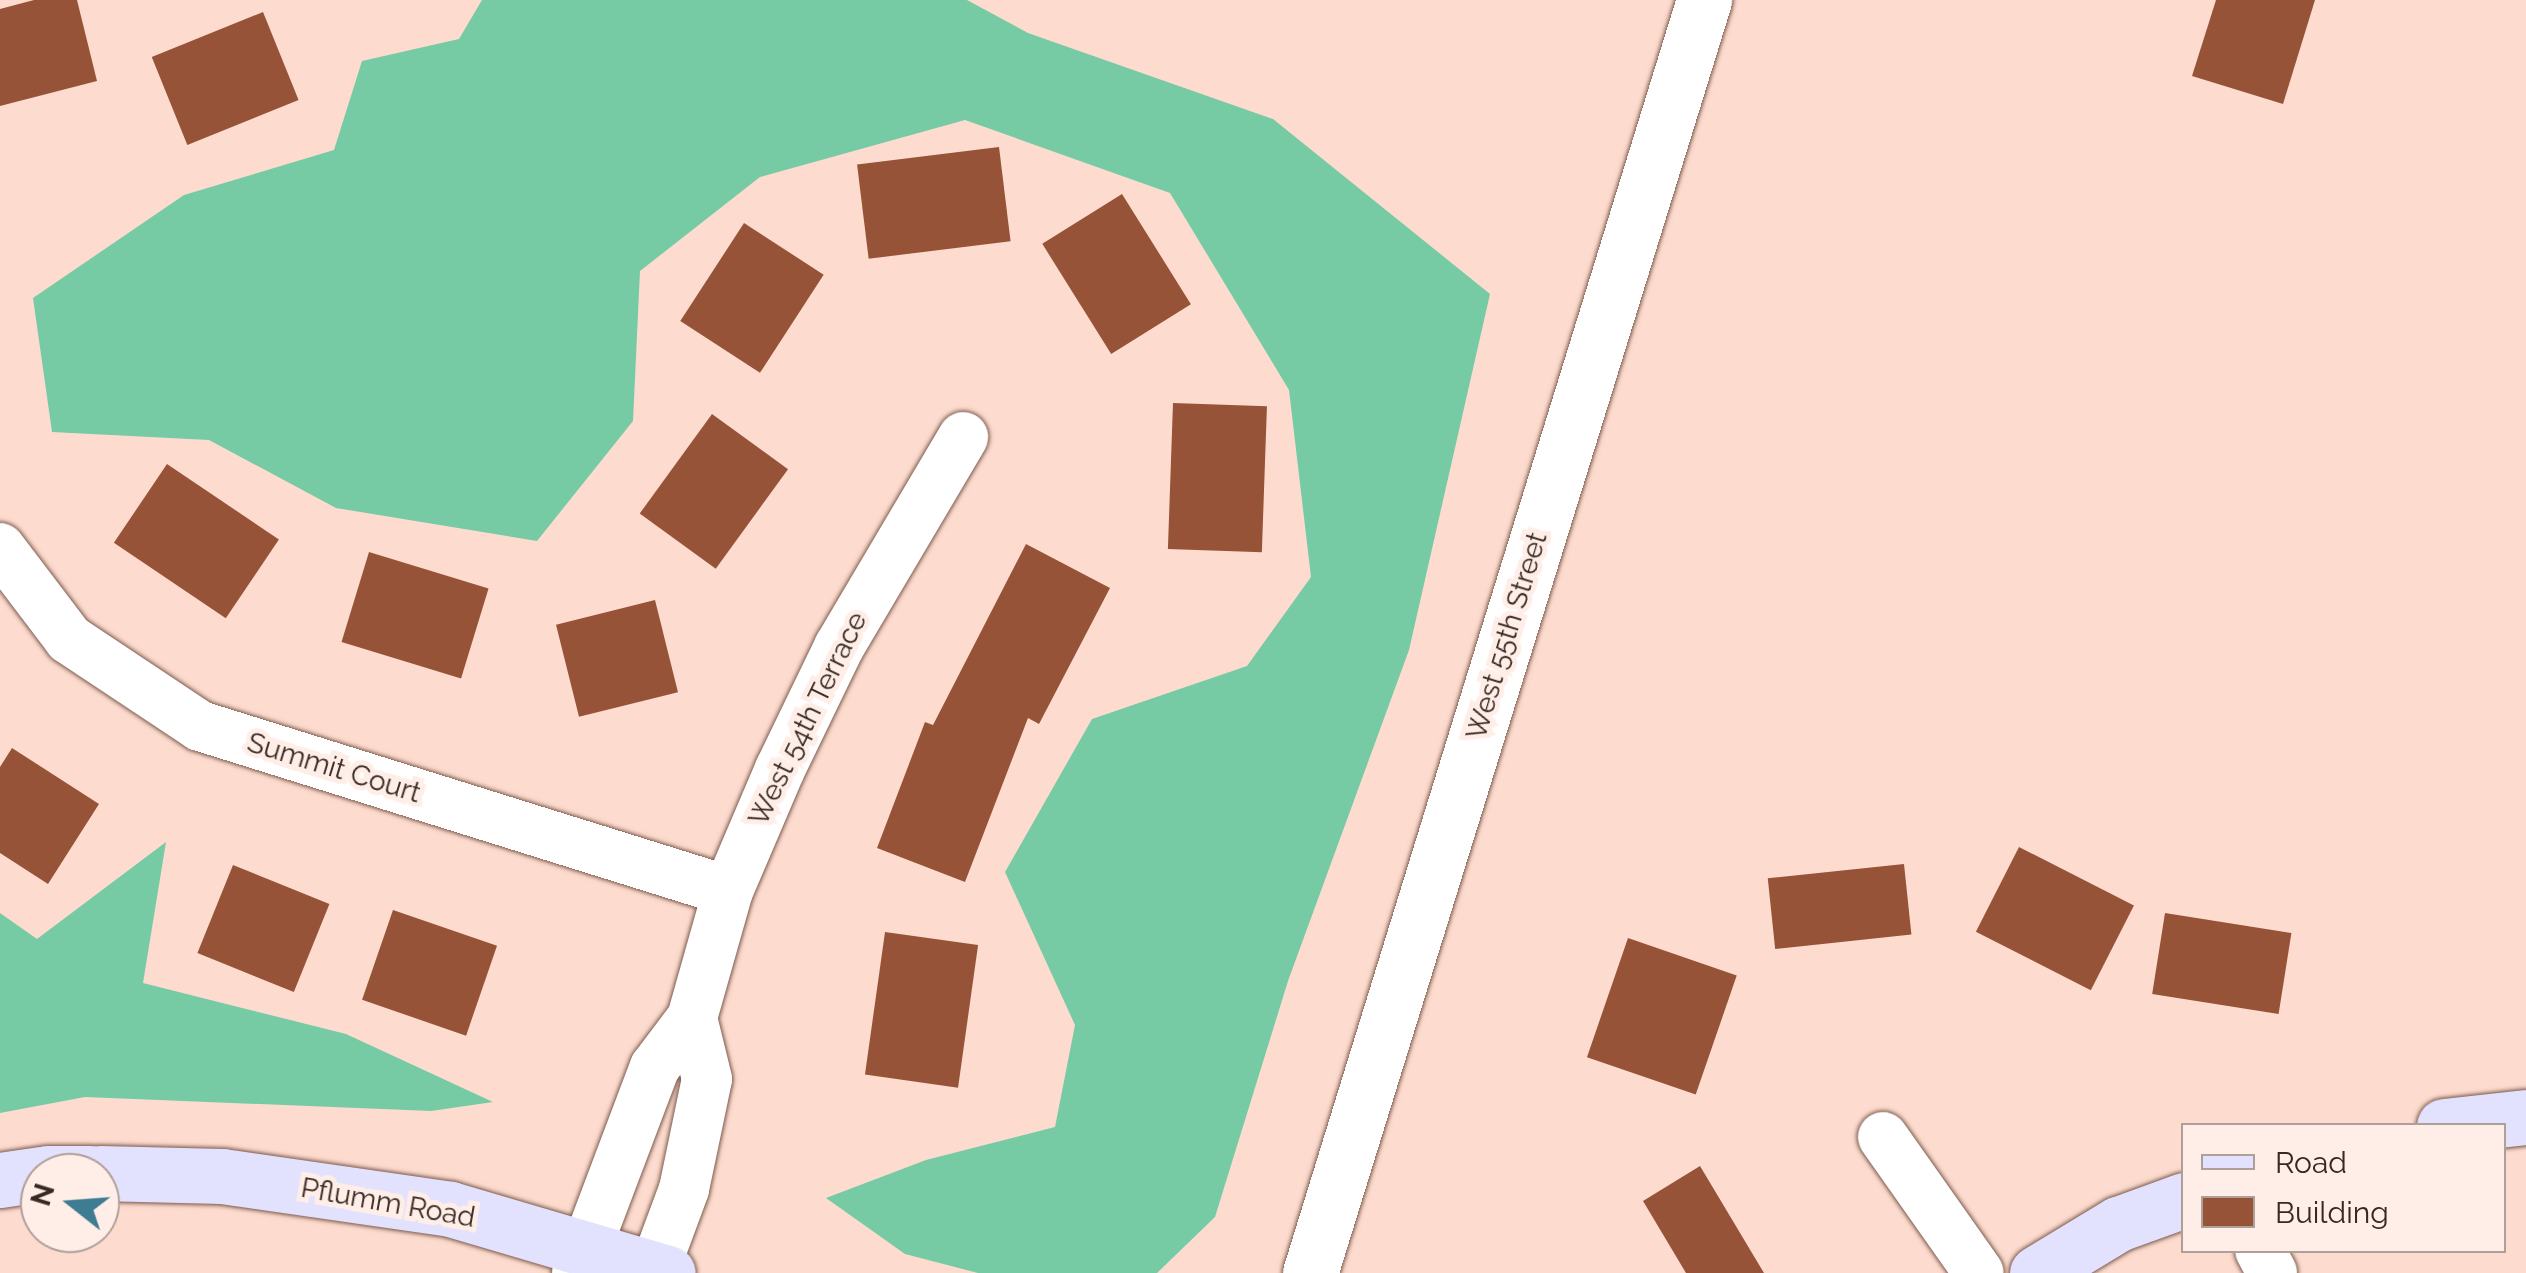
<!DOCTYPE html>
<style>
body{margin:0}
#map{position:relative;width:2526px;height:1273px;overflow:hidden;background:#fddccf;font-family:Raleway,sans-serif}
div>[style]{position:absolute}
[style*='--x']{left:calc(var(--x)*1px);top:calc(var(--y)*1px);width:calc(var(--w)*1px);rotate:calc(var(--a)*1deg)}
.forest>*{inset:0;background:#76caa4}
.building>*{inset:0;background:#975337;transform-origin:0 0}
.roads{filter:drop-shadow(0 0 2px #7d5a4c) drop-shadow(0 0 2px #7d5a4c)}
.minor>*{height:50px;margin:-25px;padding:0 25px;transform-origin:25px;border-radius:25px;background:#fff}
.tertiary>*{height:55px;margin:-27.5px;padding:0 27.5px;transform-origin:27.5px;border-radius:27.5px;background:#fff}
.secondary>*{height:55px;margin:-27.5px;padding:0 27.5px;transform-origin:27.5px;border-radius:27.5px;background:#e2e2fe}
span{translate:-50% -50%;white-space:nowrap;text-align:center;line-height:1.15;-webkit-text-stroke:10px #feeee7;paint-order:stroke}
.street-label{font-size:28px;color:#372822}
.legend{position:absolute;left:2181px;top:1123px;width:325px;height:130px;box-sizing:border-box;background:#feeee7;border:2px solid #ae9f98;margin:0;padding:12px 18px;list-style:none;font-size:30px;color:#372822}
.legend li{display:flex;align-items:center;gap:20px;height:50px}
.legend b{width:50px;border:2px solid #ae9f98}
.north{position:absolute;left:20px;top:1153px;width:100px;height:100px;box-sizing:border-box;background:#feeee7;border:2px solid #ae9f98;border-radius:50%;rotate:287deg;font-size:28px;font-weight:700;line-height:40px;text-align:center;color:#372822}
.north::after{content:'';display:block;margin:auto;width:35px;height:45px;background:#3e7c91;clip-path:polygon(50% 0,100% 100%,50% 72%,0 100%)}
</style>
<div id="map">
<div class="forest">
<div style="clip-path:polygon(482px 0,967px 0,1028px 33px,1273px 119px,1490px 294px,1409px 650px,1288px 981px,1215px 1217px,1157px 1273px,978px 1273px,905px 1254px,826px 1198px,926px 1160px,1055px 1127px,1075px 1025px,1005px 872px,1092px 719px,1247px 666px,1311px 577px,1289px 390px,1170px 193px,965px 120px,760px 177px,640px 271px,633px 421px,537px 541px,336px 508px,209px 440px,52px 432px,33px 298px,184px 195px,334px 150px,362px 61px,459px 39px)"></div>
<div style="clip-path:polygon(166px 842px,143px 983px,346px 1034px,493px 1102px,431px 1111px,85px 1097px,0 1113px,0 913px,37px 939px)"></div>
</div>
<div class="building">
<div style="clip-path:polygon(34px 0,77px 0,97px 81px,0 106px,0 9px)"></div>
<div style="clip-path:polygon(2216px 0,2315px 0,2283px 104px,2192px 76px)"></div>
<div style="left:263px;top:12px;width:95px;height:120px;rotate:68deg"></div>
<div style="left:999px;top:147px;width:95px;height:143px;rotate:83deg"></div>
<div style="left:1122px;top:194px;width:130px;height:94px;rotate:58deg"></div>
<div style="left:744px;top:223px;width:95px;height:117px;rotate:33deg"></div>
<div style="left:1173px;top:403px;width:94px;height:146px;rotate:2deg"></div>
<div style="left:712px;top:414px;width:94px;height:123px;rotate:36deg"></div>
<div style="left:167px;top:464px;width:135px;height:95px;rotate:34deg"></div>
<div style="clip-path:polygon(1026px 544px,1110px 588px,1039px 724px,1028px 718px,965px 882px,877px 848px,925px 722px,933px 725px)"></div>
<div style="left:369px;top:552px;width:125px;height:94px;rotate:17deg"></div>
<div style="left:655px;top:600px;width:95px;height:102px;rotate:76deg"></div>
<div style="clip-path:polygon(12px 748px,99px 804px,48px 884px,0 853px,0 767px)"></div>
<div style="left:2019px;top:847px;width:129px;height:95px;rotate:27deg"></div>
<div style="left:1904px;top:864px;width:71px;height:137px;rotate:84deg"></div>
<div style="left:233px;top:865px;width:104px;height:95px;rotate:22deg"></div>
<div style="left:393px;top:910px;width:110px;height:95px;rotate:19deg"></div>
<div style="left:2165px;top:913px;width:128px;height:82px;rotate:9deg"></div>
<div style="left:885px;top:932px;width:94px;height:144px;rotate:8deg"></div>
<div style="left:1628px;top:938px;width:115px;height:126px;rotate:19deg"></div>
<div style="clip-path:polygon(1700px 1166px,1764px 1273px,1686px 1273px,1643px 1201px)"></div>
</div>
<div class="roads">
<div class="minor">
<div style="--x:0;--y:548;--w:114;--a:52.8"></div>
<div style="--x:69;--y:639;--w:157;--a:33.6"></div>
<div style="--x:200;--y:726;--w:553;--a:17.35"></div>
<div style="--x:1883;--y:1137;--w:166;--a:54.8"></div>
<div style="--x:2260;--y:1250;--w:26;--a:62"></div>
<div style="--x:577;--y:1273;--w:220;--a:-69.3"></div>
<div style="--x:655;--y:1067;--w:61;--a:-52.9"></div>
<div style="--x:692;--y:1018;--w:132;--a:-74.2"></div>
<div style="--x:728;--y:891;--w:133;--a:-66.9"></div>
<div style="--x:780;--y:769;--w:136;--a:-64.2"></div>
<div style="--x:839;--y:647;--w:244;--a:-59.4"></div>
<div style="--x:653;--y:1273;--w:90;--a:-69.7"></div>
<div style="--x:684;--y:1189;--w:112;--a:-78.2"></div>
<div style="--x:707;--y:1079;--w:63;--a:-103.8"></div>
</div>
<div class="tertiary">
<div style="--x:1310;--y:1273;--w:1333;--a:-72.8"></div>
</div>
<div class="secondary">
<div style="--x:2444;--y:1126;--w:82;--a:-6.3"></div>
<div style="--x:47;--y:1173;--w:43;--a:0"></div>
<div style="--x:100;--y:1173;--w:122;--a:1.4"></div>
<div style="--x:222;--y:1176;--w:230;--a:8.2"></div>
<div style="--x:450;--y:1209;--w:227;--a:16.4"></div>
<div style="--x:0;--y:1180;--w:40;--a:-8.5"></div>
<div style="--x:2037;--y:1273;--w:95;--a:-31.2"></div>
<div style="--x:2118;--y:1224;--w:70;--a:-20"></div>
</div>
</div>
<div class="street-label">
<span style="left:1507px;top:636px;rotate:-73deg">West 55th Street</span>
<span style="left:808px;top:719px;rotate:-64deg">West 54th Terrace</span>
<span style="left:334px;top:768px;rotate:17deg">Summit Court</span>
<span style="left:388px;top:1203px;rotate:10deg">Pflumm Road</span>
</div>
<ul class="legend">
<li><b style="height:12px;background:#e2e2fe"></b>Road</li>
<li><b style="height:28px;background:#975337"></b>Building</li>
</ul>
<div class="north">N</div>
</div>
